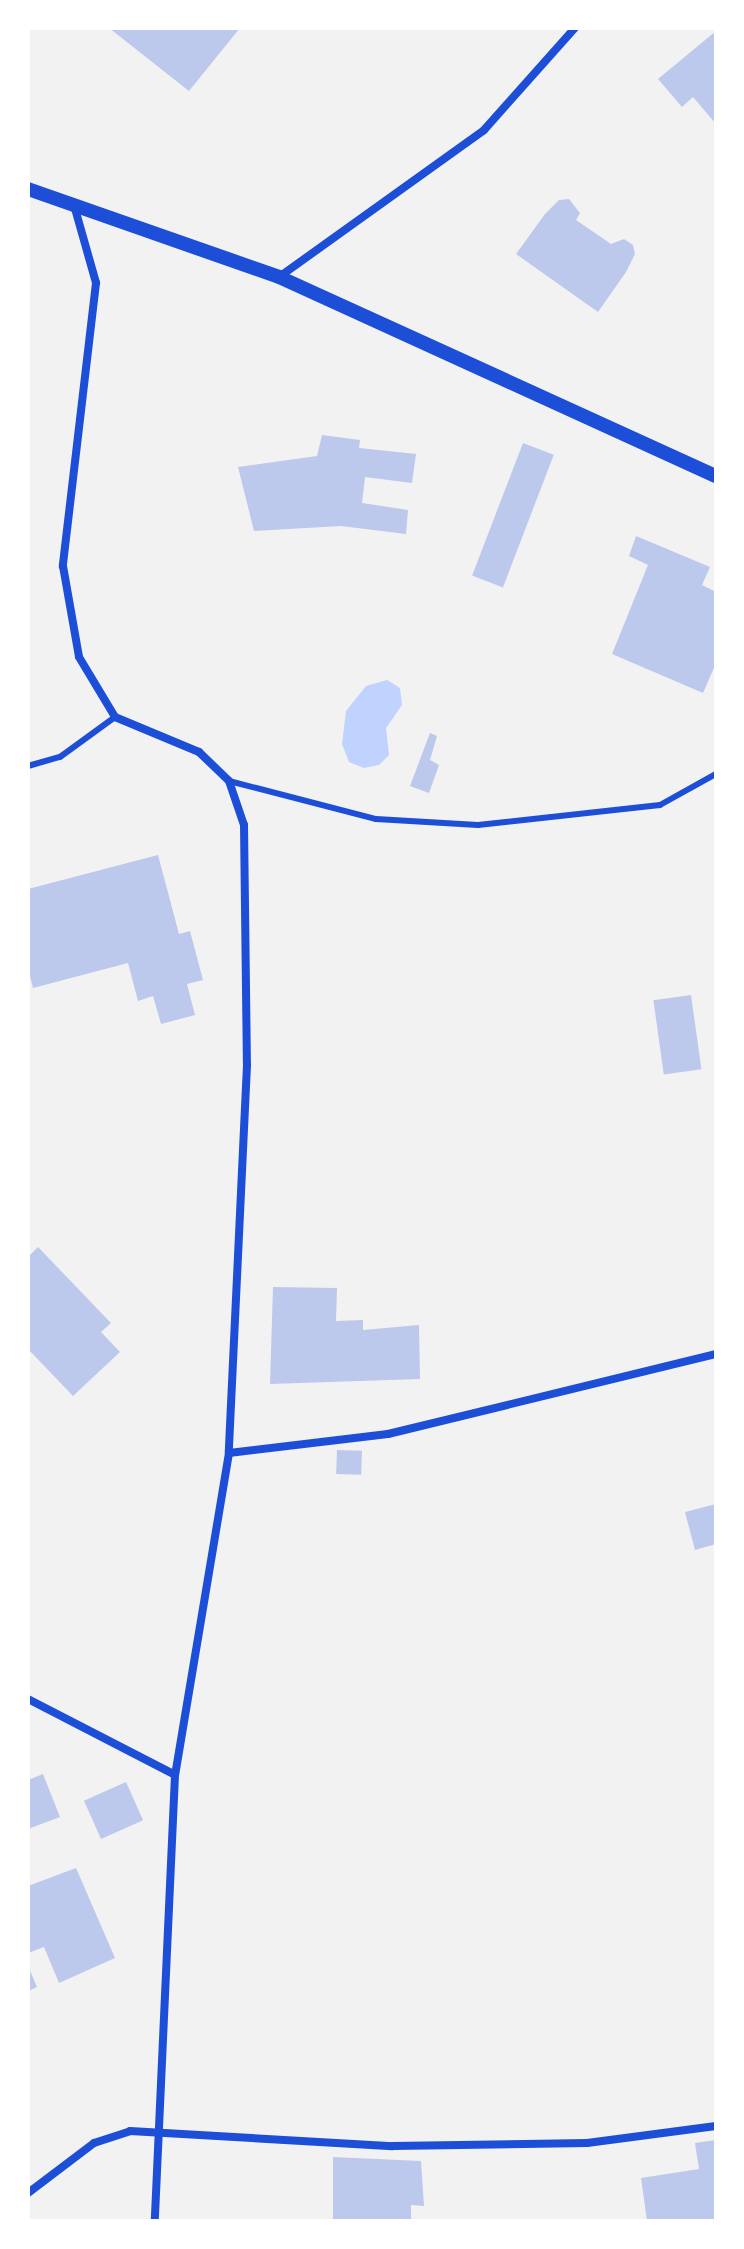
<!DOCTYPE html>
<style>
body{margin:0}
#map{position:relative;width:744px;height:2249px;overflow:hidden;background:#f2f2f2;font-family:"Noto Serif",serif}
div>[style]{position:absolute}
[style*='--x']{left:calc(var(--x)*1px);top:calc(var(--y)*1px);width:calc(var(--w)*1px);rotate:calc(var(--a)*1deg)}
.water>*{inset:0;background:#bfd3fe}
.building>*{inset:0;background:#bdc9ec;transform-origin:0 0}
.service>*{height:6px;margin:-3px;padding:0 3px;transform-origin:3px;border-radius:3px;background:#1d4ed8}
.minor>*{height:8px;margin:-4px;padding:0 4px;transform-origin:4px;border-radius:4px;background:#1d4ed8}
.tertiary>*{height:14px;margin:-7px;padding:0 7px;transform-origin:7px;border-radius:7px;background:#1d4ed8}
span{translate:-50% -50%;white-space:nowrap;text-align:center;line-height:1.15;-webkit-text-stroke:6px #fff;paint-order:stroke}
.frame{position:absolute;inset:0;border:30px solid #fff;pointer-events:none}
</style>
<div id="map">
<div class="water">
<div style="clip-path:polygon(387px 680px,400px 688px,402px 705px,386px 728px,389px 755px,379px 765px,364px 768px,349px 762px,342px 744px,346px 711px,366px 686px)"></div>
</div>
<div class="building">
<div style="clip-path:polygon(109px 28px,240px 28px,189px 91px)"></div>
<div style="clip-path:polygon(716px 31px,716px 124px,693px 97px,682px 107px,658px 79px)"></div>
<div style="clip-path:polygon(569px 199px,580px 213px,576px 220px,611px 244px,624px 239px,633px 245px,635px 254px,626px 272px,598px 312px,516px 254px,545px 214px,559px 200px)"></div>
<div style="clip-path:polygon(322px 435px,360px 440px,359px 448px,416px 454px,412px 483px,365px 477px,362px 503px,408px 510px,406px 534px,341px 526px,254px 531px,238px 467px,317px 456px)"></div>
<div style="left:523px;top:443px;width:33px;height:142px;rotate:21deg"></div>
<div style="clip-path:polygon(636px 536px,710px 567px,702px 585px,716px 592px,716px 663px,703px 693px,612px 654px,648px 565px,629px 556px)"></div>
<div style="clip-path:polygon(430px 733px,437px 736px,430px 760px,439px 765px,429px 793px,410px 786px)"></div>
<div style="clip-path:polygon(158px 855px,179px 934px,190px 931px,203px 980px,187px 984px,195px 1015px,161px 1024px,153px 996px,138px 1001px,128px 963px,33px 988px,28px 968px,28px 889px)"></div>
<div style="left:691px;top:995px;width:75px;height:38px;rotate:82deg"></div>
<div style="clip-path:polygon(38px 1247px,111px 1323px,101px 1332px,120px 1352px,73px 1396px,28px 1349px,28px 1257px)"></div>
<div style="clip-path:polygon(273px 1287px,337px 1288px,336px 1321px,363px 1320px,363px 1330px,419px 1325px,420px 1379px,270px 1384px)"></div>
<div style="left:337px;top:1450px;width:25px;height:24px;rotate:2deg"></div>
<div style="clip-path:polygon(716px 1504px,716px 1544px,695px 1550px,685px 1512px)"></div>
<div style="clip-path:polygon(43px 1774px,60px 1817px,28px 1829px,28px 1780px)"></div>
<div style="left:126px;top:1782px;width:42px;height:46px;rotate:66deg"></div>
<div style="clip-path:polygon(76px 1868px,115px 1958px,59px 1983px,44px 1947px,28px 1953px,28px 1886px)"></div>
<div style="clip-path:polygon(28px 1966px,37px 1987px,28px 1991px)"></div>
<div style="clip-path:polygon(716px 2140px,716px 2220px,647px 2221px,641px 2178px,699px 2169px,695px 2143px)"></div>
<div style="clip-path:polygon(333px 2157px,421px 2161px,424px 2206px,411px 2205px,411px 2221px,333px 2221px)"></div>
</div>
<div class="service">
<div style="--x:28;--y:766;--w:33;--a:-16"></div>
<div style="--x:60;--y:757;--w:68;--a:-36"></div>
<div style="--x:229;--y:781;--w:152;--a:14.5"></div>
<div style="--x:376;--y:819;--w:102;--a:3.4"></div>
<div style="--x:478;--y:825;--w:183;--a:-6.3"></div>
<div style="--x:660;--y:805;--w:64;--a:-29"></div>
</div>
<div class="minor">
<div style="--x:74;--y:205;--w:81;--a:74.2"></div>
<div style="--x:96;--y:283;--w:285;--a:96.7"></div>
<div style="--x:63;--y:566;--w:92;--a:80"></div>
<div style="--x:79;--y:657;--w:70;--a:59"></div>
<div style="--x:115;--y:717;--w:91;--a:22.6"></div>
<div style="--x:199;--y:752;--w:42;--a:44"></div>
<div style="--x:229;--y:781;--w:46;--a:71.2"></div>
<div style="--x:244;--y:825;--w:240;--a:89.3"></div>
<div style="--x:247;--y:1065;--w:388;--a:92.7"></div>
<div style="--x:229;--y:1453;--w:326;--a:99.5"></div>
<div style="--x:175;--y:1775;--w:446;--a:92.6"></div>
<div style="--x:279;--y:277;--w:252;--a:-35.6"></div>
<div style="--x:484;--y:130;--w:137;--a:-48.3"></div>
<div style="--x:229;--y:1453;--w:160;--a:-6.8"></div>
<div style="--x:388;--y:1434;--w:338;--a:-13.7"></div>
<div style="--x:28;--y:1699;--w:165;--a:27.3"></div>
<div style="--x:28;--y:2193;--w:83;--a:-37.1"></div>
<div style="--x:94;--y:2143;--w:38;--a:-18"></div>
<div style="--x:130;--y:2131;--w:263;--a:3.3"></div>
<div style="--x:393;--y:2146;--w:194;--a:-0.9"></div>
<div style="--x:587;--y:2143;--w:130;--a:-7.5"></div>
</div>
<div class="tertiary">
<div style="--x:28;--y:189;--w:266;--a:19.3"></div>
<div style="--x:279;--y:277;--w:480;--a:24.5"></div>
</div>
<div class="frame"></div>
</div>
